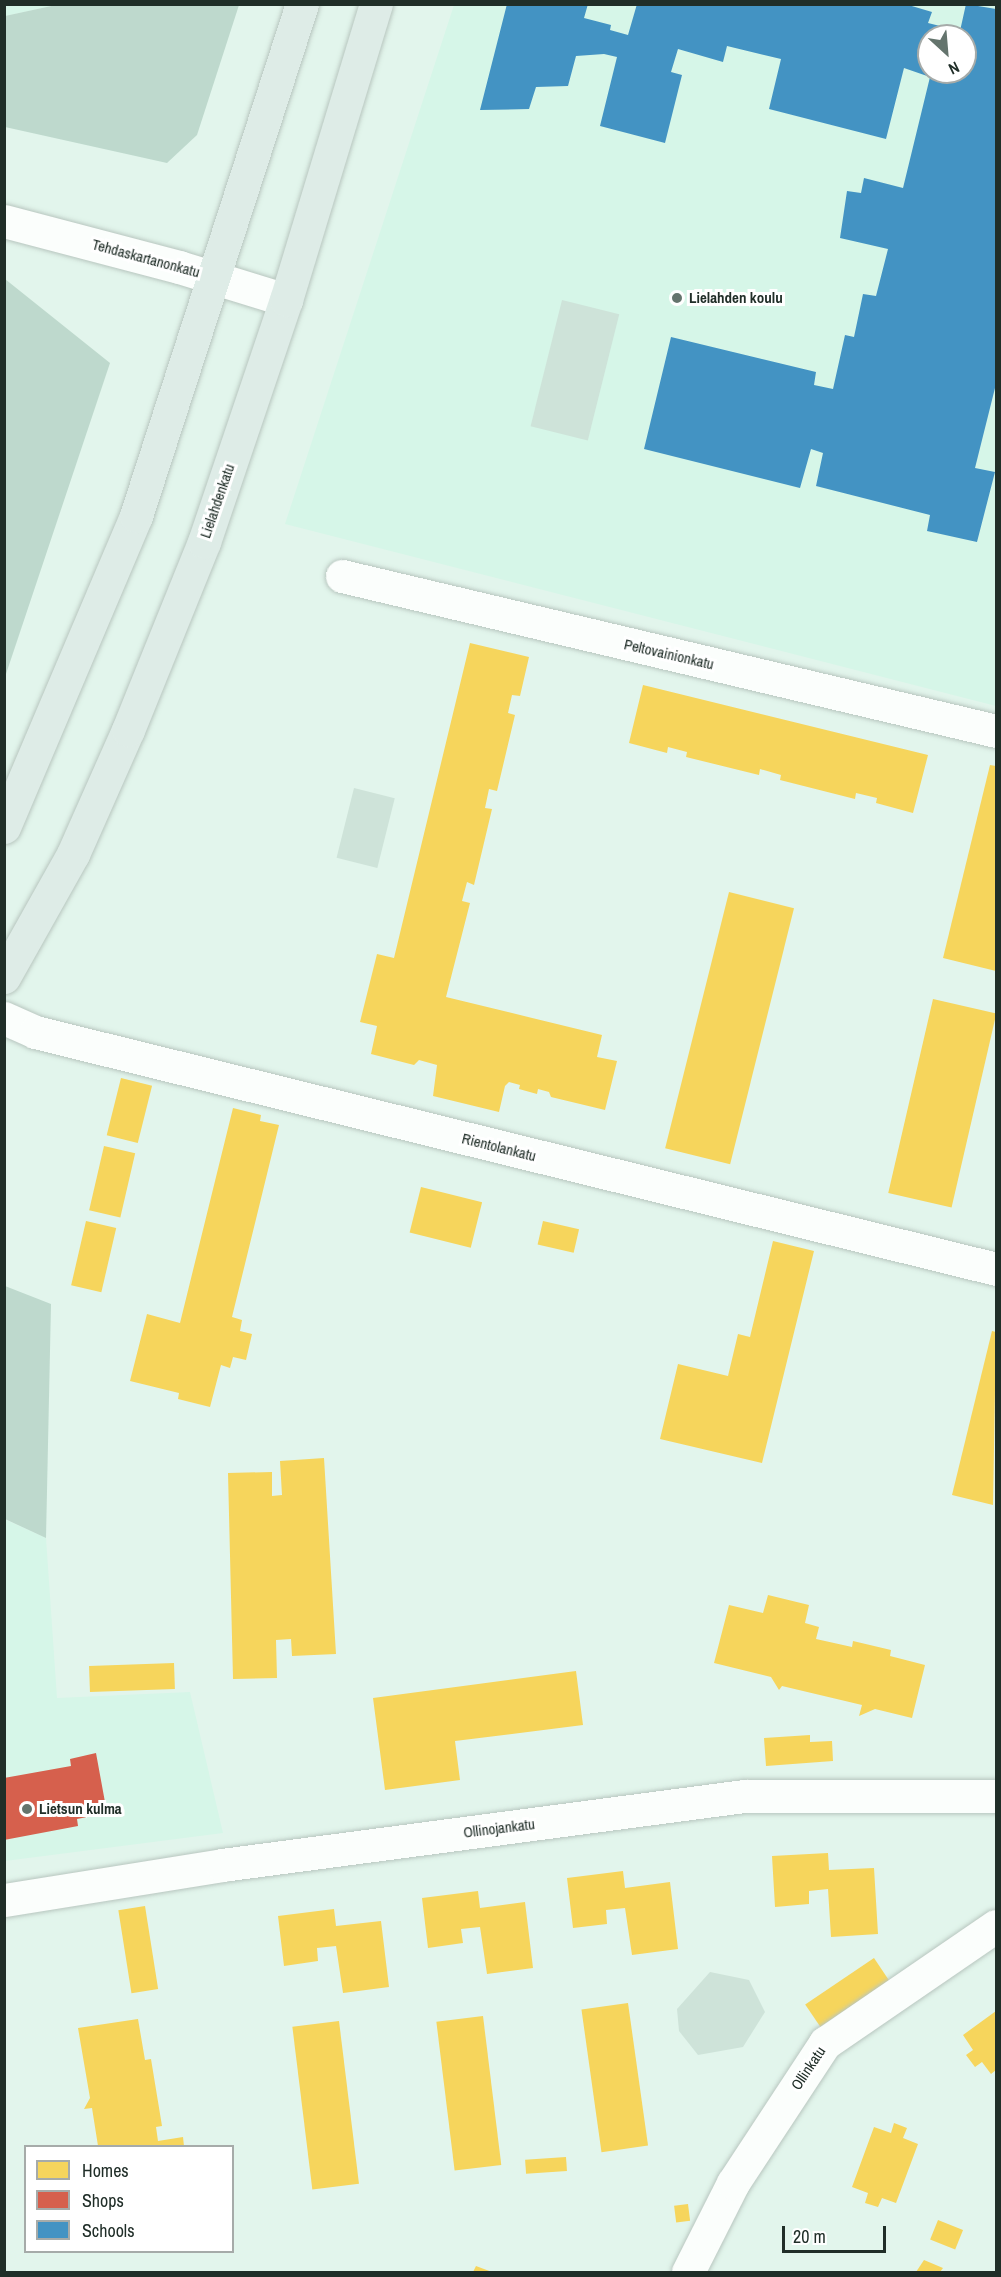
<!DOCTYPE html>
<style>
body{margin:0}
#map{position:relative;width:1001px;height:2277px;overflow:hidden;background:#e2f5ec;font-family:"Archivo Narrow",sans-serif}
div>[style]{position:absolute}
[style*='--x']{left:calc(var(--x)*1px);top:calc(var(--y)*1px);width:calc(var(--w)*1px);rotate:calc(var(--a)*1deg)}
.built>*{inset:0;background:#d6f6e8}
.green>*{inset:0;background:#cee3d9;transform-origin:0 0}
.forest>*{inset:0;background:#bed9cd}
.homes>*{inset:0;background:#f6d55c;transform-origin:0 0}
.shops>*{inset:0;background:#d6604d}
.schools>*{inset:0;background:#4393c3}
.roads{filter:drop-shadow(0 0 2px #b8c6bf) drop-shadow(0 0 2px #b8c6bf)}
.minor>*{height:33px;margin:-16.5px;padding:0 16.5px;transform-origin:16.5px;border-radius:16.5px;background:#fbfefc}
.primary>*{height:33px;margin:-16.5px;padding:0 16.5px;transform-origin:16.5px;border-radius:16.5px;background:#deece7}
.dots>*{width:16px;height:16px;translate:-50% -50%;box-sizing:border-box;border:3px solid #fff;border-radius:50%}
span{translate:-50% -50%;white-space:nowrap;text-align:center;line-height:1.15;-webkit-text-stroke:6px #fff;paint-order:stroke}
.street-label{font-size:15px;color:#202e28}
.poi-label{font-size:15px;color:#202e28;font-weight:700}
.left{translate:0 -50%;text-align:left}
.frame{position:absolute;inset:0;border:6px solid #202e28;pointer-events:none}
.legend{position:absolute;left:24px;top:2145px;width:210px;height:108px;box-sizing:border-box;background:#fff;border:2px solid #a6aba9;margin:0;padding:8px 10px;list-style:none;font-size:18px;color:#202e28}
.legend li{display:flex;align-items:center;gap:12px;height:30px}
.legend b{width:30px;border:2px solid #a6aba9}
.north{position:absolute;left:917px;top:24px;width:60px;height:60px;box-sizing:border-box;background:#fff;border:2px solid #a6aba9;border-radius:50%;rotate:154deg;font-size:16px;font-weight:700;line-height:24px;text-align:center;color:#202e28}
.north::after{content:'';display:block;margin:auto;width:21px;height:27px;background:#64746d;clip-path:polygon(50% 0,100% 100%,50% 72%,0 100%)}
.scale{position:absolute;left:782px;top:2226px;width:104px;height:27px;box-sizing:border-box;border:3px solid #202e28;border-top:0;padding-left:8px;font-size:18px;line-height:21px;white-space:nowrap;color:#202e28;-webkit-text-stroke:4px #fff;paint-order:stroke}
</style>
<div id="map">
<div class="built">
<div style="clip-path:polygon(5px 4px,56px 5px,5px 16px)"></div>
<div style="clip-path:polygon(evenodd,454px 5px,996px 5px,996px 706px,285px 524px,454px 5px,929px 36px,965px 36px,965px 72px,929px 72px,929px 36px)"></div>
<div style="clip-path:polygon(4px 1519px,46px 1538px,57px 1698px,190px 1692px,223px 1833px,5px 1861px)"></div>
</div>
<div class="green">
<div style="left:562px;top:300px;width:59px;height:130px;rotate:14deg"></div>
<div style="left:354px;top:788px;width:42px;height:72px;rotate:14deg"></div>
<div style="clip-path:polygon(710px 1972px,749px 1980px,765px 2012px,743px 2047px,698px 2055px,679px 2031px,677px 2009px)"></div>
</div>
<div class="forest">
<div style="clip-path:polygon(56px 5px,239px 5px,197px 135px,167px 163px,5px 127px,5px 16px)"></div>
<div style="clip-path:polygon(5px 279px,110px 363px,5px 677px,4px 279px)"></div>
<div style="clip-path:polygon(5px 1286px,51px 1304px,46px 1538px,5px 1519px)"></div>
</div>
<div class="homes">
<div style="clip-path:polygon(470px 643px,529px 657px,520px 696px,512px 695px,508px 713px,515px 715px,497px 791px,489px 789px,485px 808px,492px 809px,474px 885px,467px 882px,462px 901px,470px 903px,446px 997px,602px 1035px,597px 1057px,617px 1061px,605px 1110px,551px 1097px,549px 1092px,538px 1089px,537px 1094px,519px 1089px,520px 1085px,509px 1082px,505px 1086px,499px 1112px,433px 1096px,437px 1065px,419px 1060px,414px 1065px,371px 1054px,377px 1026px,360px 1022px,377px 954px,394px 958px)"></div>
<div style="clip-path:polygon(643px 685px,928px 755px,913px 813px,876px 803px,877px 798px,856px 793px,855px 799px,780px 780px,781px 775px,760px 769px,759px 775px,686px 757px,687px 752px,668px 747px,667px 753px,629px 743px)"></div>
<div style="clip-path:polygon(990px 765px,996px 766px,996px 971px,943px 958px)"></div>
<div style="left:729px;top:892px;width:67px;height:264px;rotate:14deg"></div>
<div style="left:933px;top:999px;width:65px;height:199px;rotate:13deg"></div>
<div style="left:121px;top:1078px;width:32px;height:59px;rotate:14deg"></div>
<div style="clip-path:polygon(233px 1108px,261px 1115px,260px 1121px,279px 1125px,232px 1317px,242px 1320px,240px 1331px,252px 1334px,246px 1360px,233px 1357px,230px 1368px,221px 1365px,210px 1407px,178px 1399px,179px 1393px,130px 1381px,147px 1314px,180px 1323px)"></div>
<div style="left:104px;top:1146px;width:32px;height:66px;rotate:13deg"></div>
<div style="left:421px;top:1187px;width:63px;height:47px;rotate:14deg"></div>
<div style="left:86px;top:1221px;width:31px;height:66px;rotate:13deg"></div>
<div style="left:543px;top:1221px;width:37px;height:24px;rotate:13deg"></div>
<div style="clip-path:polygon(773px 1241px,814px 1251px,762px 1463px,660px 1439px,678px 1364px,728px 1376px,738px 1334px,750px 1337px)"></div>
<div style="clip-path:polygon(992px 1331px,996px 1332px,993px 1505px,952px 1495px)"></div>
<div style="clip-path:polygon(324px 1458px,336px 1654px,292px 1656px,291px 1639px,276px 1640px,277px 1678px,233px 1679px,228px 1473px,272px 1472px,272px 1496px,282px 1495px,280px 1461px)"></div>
<div style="clip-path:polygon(768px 1595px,809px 1605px,805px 1623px,819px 1627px,816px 1639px,852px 1647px,853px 1641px,891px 1650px,890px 1656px,925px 1665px,912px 1718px,875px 1709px,859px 1716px,862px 1705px,782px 1686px,779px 1690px,771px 1677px,714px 1663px,729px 1605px,763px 1613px)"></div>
<div style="left:174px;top:1663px;width:26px;height:85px;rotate:88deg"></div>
<div style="clip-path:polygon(576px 1671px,583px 1725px,455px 1741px,460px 1780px,385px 1790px,373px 1698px)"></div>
<div style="clip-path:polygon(810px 1735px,810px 1742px,832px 1741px,833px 1761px,766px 1766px,764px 1738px)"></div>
<div style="clip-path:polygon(828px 1853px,829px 1870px,874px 1868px,878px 1934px,831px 1937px,828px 1889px,809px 1891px,809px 1904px,775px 1907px,772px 1856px)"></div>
<div style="clip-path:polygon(623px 1871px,625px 1888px,670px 1882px,678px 1949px,632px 1955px,625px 1908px,606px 1910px,607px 1924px,573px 1928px,567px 1878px)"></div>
<div style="clip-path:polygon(478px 1891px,480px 1908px,525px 1902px,533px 1968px,487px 1974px,480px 1927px,461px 1929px,463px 1943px,428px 1948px,422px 1898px)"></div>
<div style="left:145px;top:1906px;width:84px;height:27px;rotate:81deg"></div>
<div style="clip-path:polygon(334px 1909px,336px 1926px,381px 1921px,389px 1987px,343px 1993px,336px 1946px,317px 1948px,318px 1961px,284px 1966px,278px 1916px)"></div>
<div style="left:874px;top:1958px;width:27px;height:83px;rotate:56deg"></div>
<div style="left:628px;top:2003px;width:144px;height:47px;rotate:82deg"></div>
<div style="clip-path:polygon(996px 2011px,996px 2070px,991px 2074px,982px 2062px,975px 2067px,966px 2055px,973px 2050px,963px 2035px)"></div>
<div style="left:483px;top:2016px;width:150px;height:47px;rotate:83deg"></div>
<div style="clip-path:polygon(138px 2019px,145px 2060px,151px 2059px,162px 2126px,156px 2127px,158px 2141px,183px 2137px,184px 2146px,98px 2146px,92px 2108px,84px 2109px,90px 2098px,78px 2028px)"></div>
<div style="left:339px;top:2021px;width:164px;height:47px;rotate:83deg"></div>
<div style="clip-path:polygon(894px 2123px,907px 2128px,903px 2138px,918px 2144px,896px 2203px,882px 2198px,878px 2207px,865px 2203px,868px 2193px,852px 2187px,874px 2127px,891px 2133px)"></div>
<div style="left:566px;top:2157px;width:14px;height:41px;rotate:86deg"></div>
<div style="left:688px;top:2204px;width:17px;height:14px;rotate:83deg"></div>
<div style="left:938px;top:2220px;width:27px;height:21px;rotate:22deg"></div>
<div style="clip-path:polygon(924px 2260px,943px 2268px,940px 2272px,916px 2272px)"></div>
<div style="clip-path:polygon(476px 2266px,492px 2272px,473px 2272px)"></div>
</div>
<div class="shops">
<div style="clip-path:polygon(96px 1753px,107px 1813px,77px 1819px,78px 1826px,4px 1840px,4px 1778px,71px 1766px,70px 1759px)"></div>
</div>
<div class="schools">
<div style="clip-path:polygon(evenodd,507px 4px,588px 4px,584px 18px,611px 25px,610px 30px,628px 35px,637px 4px,905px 4px,932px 12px,928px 23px,960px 31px,966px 4px,996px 9px,996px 384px,975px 468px,995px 472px,977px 542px,927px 531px,930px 515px,816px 486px,823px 453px,811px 449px,800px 488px,644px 449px,671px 337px,816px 372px,814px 385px,833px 389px,845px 335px,854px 337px,863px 294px,876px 296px,888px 249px,840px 238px,847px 191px,861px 193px,864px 178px,903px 188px,930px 77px,904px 68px,886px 139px,769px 109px,781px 59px,727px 46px,723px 62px,678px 49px,671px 72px,682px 75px,665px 143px,600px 126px,617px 57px,604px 54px,576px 56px,568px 86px,536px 87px,529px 109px,480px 110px,507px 4px,929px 36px,965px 36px,965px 72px,929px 72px,929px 36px)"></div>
</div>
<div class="roads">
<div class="minor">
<div style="--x:4;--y:221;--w:181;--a:14.7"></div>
<div style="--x:179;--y:267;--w:112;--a:17.1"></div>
<div style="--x:342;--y:576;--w:672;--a:13.33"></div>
<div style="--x:4;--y:1018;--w:34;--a:24"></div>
<div style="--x:35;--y:1032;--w:990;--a:13.85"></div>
<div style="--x:4;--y:1900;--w:221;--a:-9.1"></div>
<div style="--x:222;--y:1865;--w:527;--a:-7.53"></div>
<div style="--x:744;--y:1796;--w:252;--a:0"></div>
<div style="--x:688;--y:2272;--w:100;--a:-63.2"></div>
<div style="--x:733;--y:2183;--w:168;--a:-56.7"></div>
<div style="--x:825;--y:2043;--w:207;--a:-34.4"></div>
</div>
<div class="primary">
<div style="--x:4;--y:827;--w:338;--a:-67"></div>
<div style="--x:136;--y:516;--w:538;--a:-72.04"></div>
<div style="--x:4;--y:977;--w:141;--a:-60.7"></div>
<div style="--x:73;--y:854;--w:136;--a:-66.1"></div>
<div style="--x:128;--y:730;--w:203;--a:-68"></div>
<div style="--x:204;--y:542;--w:256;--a:-71.3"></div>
<div style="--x:286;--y:300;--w:309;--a:-73.1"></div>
</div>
</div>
<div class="dots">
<div style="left:677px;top:298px;background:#64746d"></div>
<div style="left:27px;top:1809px;background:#64746d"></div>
</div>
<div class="street-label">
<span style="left:146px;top:258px;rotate:15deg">Tehdaskartanonkatu</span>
<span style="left:217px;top:501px;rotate:-71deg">Lielahdenkatu</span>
<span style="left:669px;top:654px;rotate:13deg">Peltovainionkatu</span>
<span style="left:499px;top:1147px;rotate:14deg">Rientolankatu</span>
<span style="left:499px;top:1828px;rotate:-7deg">Ollinojankatu</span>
<span style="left:808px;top:2068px;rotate:-56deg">Ollinkatu</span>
</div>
<div class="poi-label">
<span class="left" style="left:689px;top:298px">Lielahden koulu</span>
<span class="left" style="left:39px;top:1809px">Lietsun kulma</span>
</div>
<div class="frame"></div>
<ul class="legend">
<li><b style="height:16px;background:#f6d55c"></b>Homes</li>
<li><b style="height:16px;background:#d6604d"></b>Shops</li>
<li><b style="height:16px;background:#4393c3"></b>Schools</li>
</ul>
<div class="north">N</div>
<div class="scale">20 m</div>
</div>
